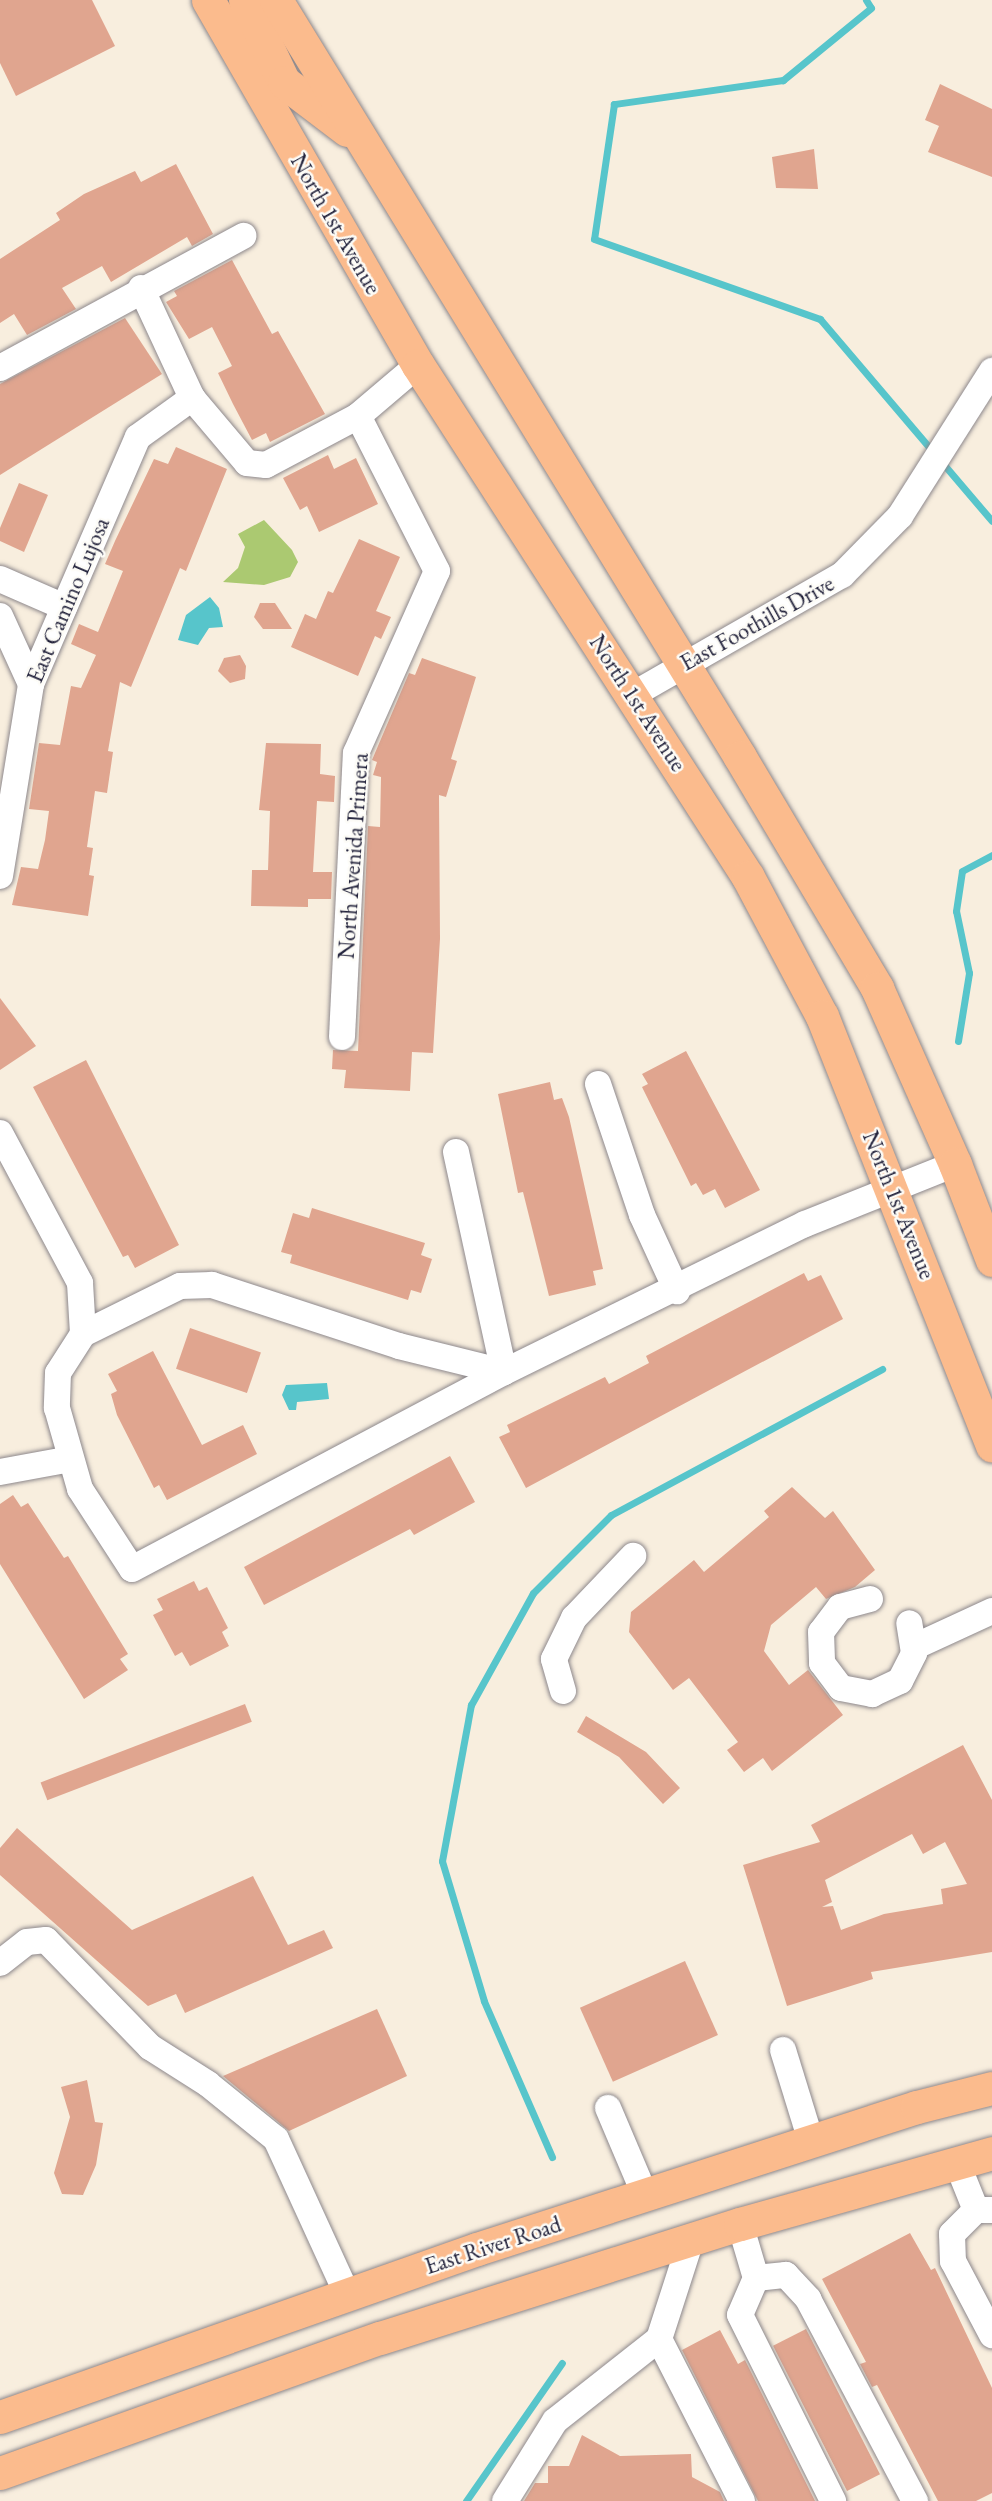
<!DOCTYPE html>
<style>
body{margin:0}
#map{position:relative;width:992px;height:2501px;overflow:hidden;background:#f8eede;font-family:"EB Garamond",serif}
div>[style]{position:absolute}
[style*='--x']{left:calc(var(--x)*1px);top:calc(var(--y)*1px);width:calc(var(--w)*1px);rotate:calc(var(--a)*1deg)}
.green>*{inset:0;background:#abc971}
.water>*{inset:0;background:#57c5cb}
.stream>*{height:7px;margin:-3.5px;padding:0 3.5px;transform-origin:3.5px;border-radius:3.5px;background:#57c5cb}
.building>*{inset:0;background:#e0a58f;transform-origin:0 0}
.roads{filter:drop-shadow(0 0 2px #8d888c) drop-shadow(0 0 2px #8d888c)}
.minor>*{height:26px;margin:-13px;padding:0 13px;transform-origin:13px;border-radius:13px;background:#fff}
.major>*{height:33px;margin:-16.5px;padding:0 16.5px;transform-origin:16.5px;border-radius:16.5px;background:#fbbb8d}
span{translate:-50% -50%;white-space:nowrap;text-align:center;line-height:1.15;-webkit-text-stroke:5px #fdfcf7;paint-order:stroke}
.street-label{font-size:23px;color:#22223b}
</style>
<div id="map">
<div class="green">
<div style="clip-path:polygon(264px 520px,292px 550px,298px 562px,290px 577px,264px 585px,223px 582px,238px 568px,245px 547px,238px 534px)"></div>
</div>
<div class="water">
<div style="clip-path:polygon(210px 597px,219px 608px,223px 627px,209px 628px,198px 645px,178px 640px,186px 615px)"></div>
<div style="clip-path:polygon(327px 1383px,329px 1399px,297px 1402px,296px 1410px,289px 1410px,282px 1395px,286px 1385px)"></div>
</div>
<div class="stream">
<div style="--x:866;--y:0;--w:9;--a:58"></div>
<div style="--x:871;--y:8;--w:114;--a:140.7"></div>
<div style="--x:783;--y:80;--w:171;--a:171.9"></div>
<div style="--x:614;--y:104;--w:136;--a:98.4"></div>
<div style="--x:594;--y:239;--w:240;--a:19.5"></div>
<div style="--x:820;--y:319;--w:265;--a:49.6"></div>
<div style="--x:958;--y:1041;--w:69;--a:-80.8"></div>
<div style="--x:969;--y:973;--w:63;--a:-101.8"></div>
<div style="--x:956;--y:911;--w:40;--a:-81.5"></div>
<div style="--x:962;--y:871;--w:34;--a:-28"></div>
<div style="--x:552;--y:2157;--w:170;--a:-113.6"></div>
<div style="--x:484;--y:2001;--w:146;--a:-106.7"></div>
<div style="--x:442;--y:1861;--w:159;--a:-79.5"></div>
<div style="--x:471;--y:1705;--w:128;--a:-61"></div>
<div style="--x:533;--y:1593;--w:110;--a:-45"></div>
<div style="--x:611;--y:1515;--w:308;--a:-28.3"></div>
<div style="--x:466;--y:2501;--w:168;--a:-55.2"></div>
</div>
<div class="building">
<div style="clip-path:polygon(0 0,92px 0,115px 46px,16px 96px,0 63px)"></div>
<div style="clip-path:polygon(940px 84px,992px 109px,992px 177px,928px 152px,939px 126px,925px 120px)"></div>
<div style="clip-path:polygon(814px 149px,818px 189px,776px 188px,772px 157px)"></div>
<div style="clip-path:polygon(176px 164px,213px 234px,192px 246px,187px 237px,111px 282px,102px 266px,62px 288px,76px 309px,27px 335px,14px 314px,0 323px,0 259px,60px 220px,56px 213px,84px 194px,135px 171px,141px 182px)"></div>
<div style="clip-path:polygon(232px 260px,272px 334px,278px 331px,325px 414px,270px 442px,266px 433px,252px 440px,233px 404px,218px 373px,232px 366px,212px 327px,189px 339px,166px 302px,177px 296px,174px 291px)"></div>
<div style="clip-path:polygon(125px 318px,162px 374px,0 475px,0 384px)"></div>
<div style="clip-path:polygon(176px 447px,227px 469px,186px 571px,180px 568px,131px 687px,120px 682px,108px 751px,113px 752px,107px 793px,95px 791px,87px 847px,93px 848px,89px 875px,94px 876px,88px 916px,12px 905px,21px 867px,38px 869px,45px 840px,49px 811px,29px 809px,39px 743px,60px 745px,71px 686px,81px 688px,96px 655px,71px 644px,79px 624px,98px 632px,123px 571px,105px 564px,115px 541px,154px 459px,168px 464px)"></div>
<div style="clip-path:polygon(328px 455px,334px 469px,356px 458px,378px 504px,319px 532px,307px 506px,300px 510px,283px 478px)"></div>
<div style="clip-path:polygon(19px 483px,48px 495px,24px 552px,0 541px,0 528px)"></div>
<div style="clip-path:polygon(359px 539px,400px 557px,376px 611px,391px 617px,381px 639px,375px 636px,358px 676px,291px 647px,305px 614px,316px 619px,328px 591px,333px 593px)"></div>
<div style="clip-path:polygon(260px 603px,275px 603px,292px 629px,263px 629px,254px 617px)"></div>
<div style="clip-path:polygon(240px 655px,246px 666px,245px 679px,230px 683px,218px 671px,224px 658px)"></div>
<div style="clip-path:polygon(422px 658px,476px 677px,451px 759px,457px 761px,446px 797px,439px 795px,440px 939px,433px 1053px,412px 1052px,410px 1091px,344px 1088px,346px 1070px,332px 1069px,333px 1050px,358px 1051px,368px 826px,380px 827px,381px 777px,373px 775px,377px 762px,372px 760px,409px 673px,415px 675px)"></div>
<div style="clip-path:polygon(266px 743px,321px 744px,320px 774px,335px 776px,334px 802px,317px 801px,313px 872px,332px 872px,331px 899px,308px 899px,308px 907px,251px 906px,252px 870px,268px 870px,270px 811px,259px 810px)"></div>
<div style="clip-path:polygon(0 998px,36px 1046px,0 1070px)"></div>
<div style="clip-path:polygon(686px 1051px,760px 1190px,725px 1208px,715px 1189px,703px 1195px,696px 1183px,691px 1186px,642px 1087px,648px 1084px,642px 1074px)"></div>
<div style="clip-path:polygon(86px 1060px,179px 1245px,135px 1268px,128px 1255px,123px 1257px,33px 1087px)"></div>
<div style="clip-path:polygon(550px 1082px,554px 1100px,562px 1098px,569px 1117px,603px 1269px,593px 1271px,596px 1285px,549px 1296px,523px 1192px,518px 1193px,498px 1094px)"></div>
<div style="clip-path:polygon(312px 1208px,425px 1243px,421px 1255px,432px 1259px,421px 1293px,411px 1290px,408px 1300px,290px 1263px,292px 1255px,281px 1252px,293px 1213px,309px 1218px)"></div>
<div style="clip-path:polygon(804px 1273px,808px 1281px,821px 1275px,843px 1319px,526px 1488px,499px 1437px,510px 1432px,507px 1425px,605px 1377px,609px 1384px,649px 1363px,646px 1356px)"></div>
<div style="left:190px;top:1328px;width:75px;height:43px;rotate:19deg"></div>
<div style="clip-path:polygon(153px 1351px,202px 1445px,243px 1425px,257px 1454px,167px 1500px,159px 1485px,154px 1488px,117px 1415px,111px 1394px,117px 1391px,108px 1374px)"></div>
<div style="clip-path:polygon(450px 1456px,475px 1502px,414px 1535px,410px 1529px,264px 1605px,244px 1567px)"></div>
<div style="clip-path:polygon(792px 1487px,825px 1518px,833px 1511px,875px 1570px,855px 1587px,826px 1599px,816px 1587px,771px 1625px,764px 1651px,789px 1685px,808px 1670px,843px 1715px,772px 1771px,763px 1758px,744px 1772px,727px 1750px,738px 1742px,689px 1678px,673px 1690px,629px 1632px,631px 1612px,694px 1560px,704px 1572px,769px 1517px,764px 1511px)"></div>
<div style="clip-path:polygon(13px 1495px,21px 1507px,28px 1503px,64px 1558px,68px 1556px,128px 1654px,120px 1659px,128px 1670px,84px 1699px,0 1564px,0 1504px)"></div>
<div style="clip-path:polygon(194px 1581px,199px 1591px,207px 1587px,228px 1628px,222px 1632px,229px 1646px,190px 1666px,182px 1652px,175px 1656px,153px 1615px,163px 1610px,157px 1599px)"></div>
<div style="left:245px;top:1704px;width:19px;height:219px;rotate:69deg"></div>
<div style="clip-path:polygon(586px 1716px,646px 1752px,680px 1788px,663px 1804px,619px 1757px,577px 1732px)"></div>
<div style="clip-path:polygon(evenodd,963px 1745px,992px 1800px,992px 1952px,871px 1972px,873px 1979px,787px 2006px,743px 1865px,820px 1842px,811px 1825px,963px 1745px,912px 1834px,923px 1854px,945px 1842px,967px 1884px,941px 1889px,943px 1904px,884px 1914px,841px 1930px,833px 1906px,822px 1907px,832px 1902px,825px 1880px,912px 1834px)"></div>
<div style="clip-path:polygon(17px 1828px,132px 1930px,253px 1876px,288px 1945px,324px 1930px,333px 1948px,185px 2013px,176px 1994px,148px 2006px,0 1875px,0 1848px)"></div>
<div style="left:685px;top:1961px;width:81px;height:115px;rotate:66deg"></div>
<div style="clip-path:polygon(377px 2009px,407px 2076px,289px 2131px,223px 2076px)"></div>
<div style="clip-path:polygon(87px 2080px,95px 2122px,103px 2123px,96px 2165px,83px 2195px,62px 2194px,54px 2173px,70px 2117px,61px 2087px)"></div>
<div style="clip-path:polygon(910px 2233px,931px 2270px,935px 2268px,992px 2388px,992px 2493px,976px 2501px,938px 2501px,877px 2385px,872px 2387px,860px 2364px,866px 2362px,822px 2279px)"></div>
<div style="left:806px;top:2329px;width:163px;height:37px;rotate:63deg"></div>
<div style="clip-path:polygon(720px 2330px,738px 2364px,745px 2360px,815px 2501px,758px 2501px,682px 2350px)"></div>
<div style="clip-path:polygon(582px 2435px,620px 2456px,691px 2454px,692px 2477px,720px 2492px,724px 2501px,524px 2501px,535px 2483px,548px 2483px,548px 2466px,569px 2466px)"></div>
</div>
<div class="roads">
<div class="minor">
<div style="--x:141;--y:288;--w:121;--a:65.1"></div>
<div style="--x:192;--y:398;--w:85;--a:49.8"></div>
<div style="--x:247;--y:463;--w:19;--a:6"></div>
<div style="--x:266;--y:465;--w:104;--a:-28"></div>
<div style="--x:358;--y:416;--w:79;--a:-40.4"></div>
<div style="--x:0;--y:368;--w:277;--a:-28.5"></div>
<div style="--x:0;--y:579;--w:70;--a:23.6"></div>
<div style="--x:0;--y:616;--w:75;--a:65.5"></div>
<div style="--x:634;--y:694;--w:240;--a:-29.8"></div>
<div style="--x:842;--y:575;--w:83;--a:-45.5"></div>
<div style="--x:900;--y:516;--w:172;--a:-57.6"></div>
<div style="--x:0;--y:876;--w:194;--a:-80.8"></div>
<div style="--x:31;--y:684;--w:269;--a:-66.6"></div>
<div style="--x:138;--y:437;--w:67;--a:-35.8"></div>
<div style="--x:342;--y:1037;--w:284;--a:-87.2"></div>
<div style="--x:356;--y:753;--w:199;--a:-66"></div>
<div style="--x:437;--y:571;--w:174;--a:-117"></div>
<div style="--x:598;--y:1084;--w:138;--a:71.4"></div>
<div style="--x:642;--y:1215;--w:84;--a:65.3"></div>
<div style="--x:0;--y:1133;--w:170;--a:61.9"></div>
<div style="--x:80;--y:1283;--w:51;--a:86.6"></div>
<div style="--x:456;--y:1152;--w:225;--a:77.7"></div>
<div style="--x:504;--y:1372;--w:108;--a:-166.1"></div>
<div style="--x:399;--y:1346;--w:197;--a:-161.9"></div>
<div style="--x:212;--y:1285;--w:32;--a:178"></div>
<div style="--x:180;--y:1286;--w:108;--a:153.7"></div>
<div style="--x:83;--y:1334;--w:46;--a:122.7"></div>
<div style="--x:58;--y:1373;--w:35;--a:92"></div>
<div style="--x:57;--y:1408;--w:84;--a:74.1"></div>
<div style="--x:80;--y:1489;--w:95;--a:57"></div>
<div style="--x:132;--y:1569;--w:421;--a:-27.9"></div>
<div style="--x:504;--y:1372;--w:335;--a:-26.2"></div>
<div style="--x:805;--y:1224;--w:162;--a:-21.8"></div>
<div style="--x:0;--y:1472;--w:72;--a:-10.4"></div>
<div style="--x:870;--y:1599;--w:31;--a:165"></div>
<div style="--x:840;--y:1607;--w:31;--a:127"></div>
<div style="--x:821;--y:1632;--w:31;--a:88"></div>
<div style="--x:822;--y:1663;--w:31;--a:53"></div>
<div style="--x:841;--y:1688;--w:32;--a:11"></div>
<div style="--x:872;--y:1694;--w:31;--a:-25"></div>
<div style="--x:900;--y:1681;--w:31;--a:-63"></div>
<div style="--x:914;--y:1653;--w:30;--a:-99"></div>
<div style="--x:914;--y:1647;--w:86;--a:-24.8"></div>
<div style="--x:563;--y:1691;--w:33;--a:-106"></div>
<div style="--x:554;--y:1659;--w:46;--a:-64"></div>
<div style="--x:574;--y:1618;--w:86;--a:-46.4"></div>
<div style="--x:0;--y:1963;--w:34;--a:-38"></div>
<div style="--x:27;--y:1942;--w:19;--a:-6"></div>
<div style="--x:46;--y:1940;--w:149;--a:45.8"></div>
<div style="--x:150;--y:2047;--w:69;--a:32.5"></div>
<div style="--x:208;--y:2084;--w:87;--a:39"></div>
<div style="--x:276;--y:2139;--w:170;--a:65.4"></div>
<div style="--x:783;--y:2050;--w:95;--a:72.9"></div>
<div style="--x:608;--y:2108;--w:95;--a:67"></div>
<div style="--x:957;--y:2163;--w:51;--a:68"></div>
<div style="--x:992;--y:2210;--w:16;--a:180"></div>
<div style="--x:976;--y:2210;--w:34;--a:135"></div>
<div style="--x:952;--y:2234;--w:27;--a:88"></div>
<div style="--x:953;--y:2261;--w:84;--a:62.2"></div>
<div style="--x:740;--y:2224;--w:56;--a:73.5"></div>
<div style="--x:756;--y:2278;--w:40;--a:113.4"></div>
<div style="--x:740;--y:2315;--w:208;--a:63.4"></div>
<div style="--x:691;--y:2240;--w:104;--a:107.9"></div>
<div style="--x:659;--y:2339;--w:182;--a:62.9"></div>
<div style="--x:756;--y:2278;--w:30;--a:-6"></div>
<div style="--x:786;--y:2275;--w:33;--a:47"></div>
<div style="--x:808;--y:2299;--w:229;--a:62.1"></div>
<div style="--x:505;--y:2501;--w:94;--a:-58"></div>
<div style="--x:555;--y:2421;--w:132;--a:-38.3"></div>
</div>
<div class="major">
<div style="--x:208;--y:0;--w:421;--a:60.1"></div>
<div style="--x:418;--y:365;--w:609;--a:57.2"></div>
<div style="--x:748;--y:877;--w:157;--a:62"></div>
<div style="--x:822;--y:1016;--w:462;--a:68.4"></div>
<div style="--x:245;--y:0;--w:91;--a:64.6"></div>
<div style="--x:284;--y:82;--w:79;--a:37.3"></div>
<div style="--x:276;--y:0;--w:888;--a:58.49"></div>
<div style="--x:740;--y:757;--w:269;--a:59.3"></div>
<div style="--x:877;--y:988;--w:193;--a:66.1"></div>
<div style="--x:955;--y:1164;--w:103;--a:68.9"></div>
<div style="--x:0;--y:2417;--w:506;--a:-19.4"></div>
<div style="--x:477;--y:2249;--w:462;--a:-17.9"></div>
<div style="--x:917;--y:2107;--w:77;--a:-14.2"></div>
<div style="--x:0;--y:2473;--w:403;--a:-19.6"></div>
<div style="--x:380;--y:2338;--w:378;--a:-17.6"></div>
<div style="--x:740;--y:2224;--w:262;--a:-15.7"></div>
</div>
</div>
<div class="street-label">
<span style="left:336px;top:224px;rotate:60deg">North 1st Avenue</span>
<span style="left:68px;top:600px;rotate:-67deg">East Camino Lujosa</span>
<span style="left:757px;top:623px;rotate:-29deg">East Foothills Drive</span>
<span style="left:638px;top:703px;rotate:57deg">North 1st Avenue</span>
<span style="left:353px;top:856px;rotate:-86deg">North Avenida Primera</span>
<span style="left:899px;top:1205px;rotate:68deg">North 1st Avenue</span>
<span style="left:493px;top:2245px;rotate:-18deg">East River Road</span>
</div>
</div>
